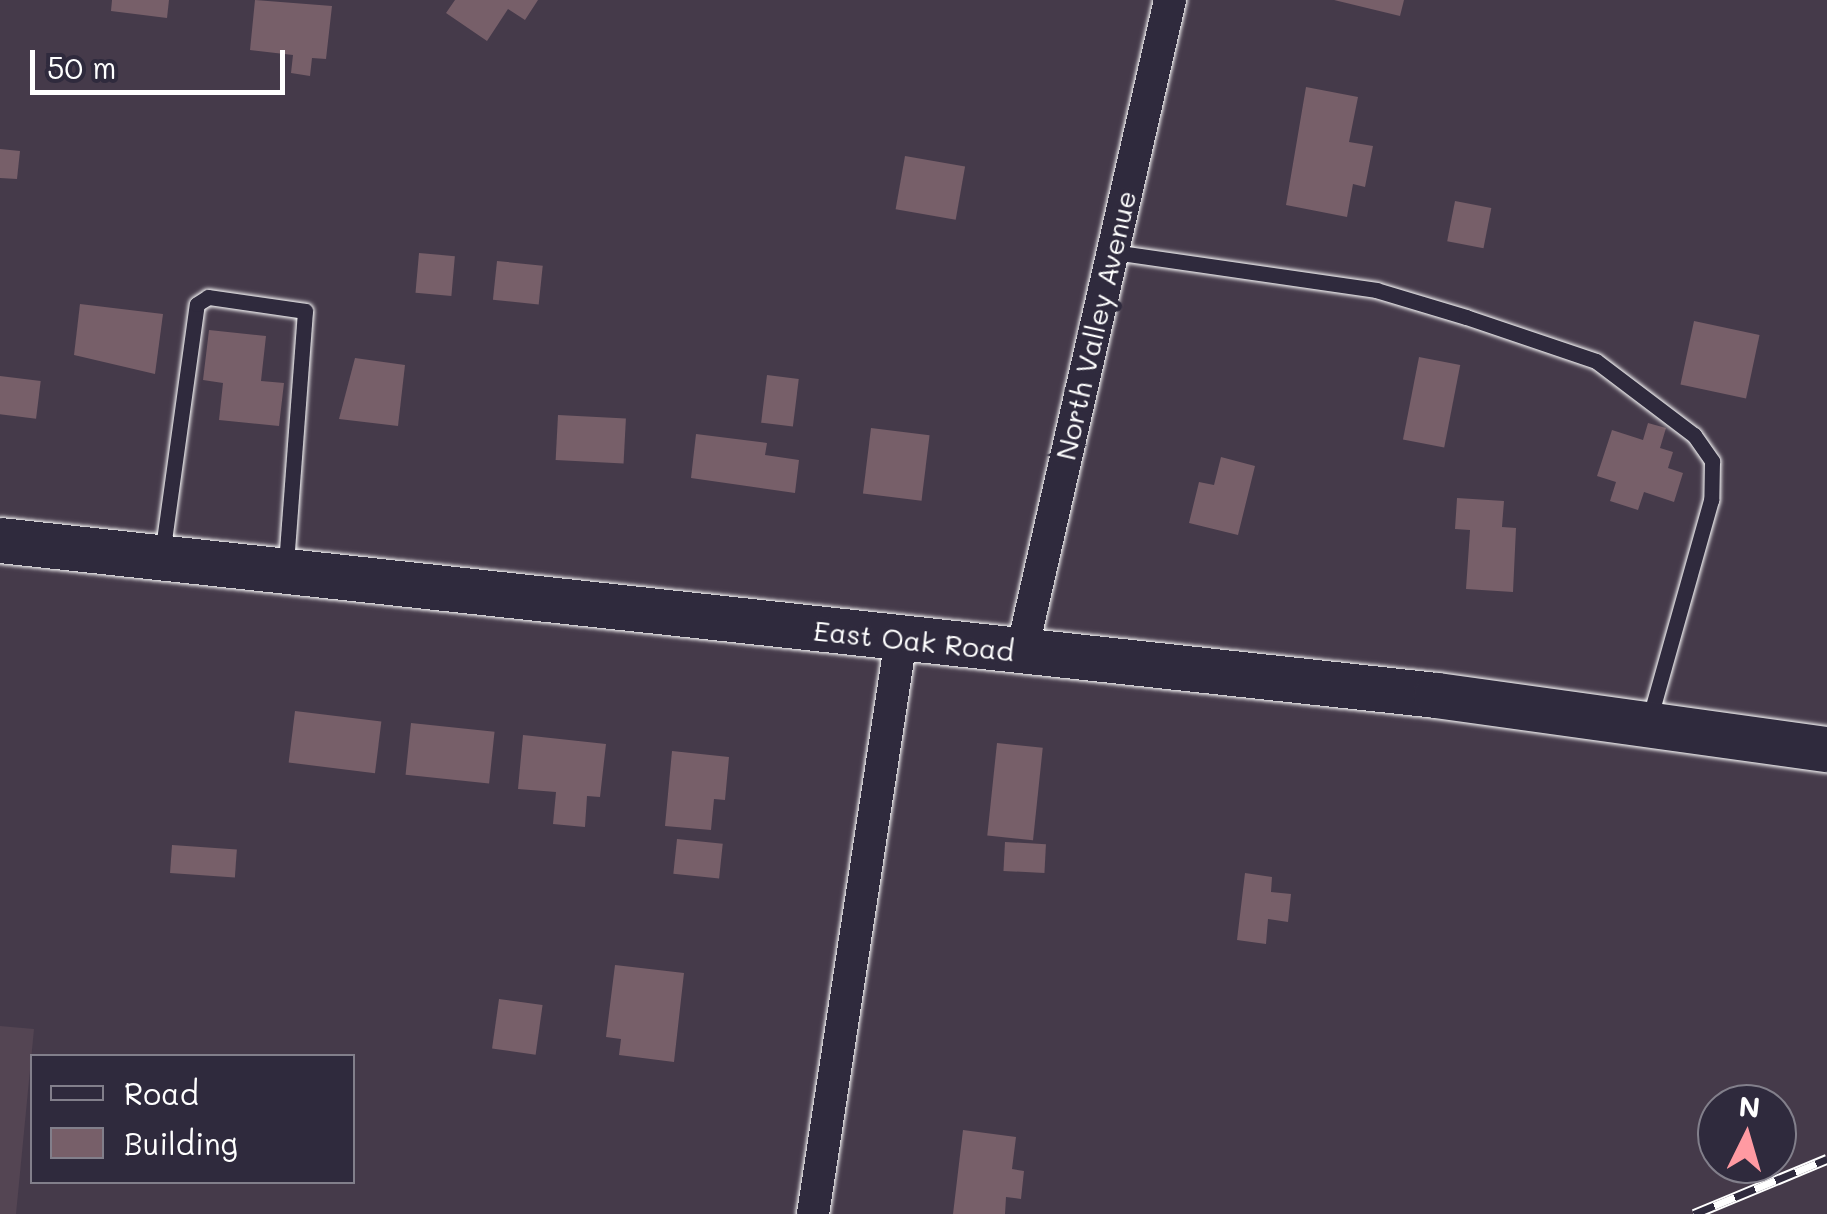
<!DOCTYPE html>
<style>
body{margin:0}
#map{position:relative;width:1827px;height:1214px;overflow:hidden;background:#453a4a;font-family:Mali,sans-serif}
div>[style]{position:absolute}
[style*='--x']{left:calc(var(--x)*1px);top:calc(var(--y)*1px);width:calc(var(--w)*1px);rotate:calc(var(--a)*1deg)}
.built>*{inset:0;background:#544553}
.building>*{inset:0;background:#775f69;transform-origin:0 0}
.roads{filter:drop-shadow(0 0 2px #fff) drop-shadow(0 0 2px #fff)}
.lane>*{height:15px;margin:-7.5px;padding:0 7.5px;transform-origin:7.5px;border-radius:7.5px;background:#2f2a3d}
.street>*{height:32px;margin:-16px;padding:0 16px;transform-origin:16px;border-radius:16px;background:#2f2a3d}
.secondary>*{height:45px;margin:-22.5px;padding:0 22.5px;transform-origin:22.5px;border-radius:22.5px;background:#2f2a3d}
.rail>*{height:11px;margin-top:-5.5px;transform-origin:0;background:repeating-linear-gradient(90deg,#2f2a3d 0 22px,#fff 0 44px);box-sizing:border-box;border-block:2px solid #fff}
span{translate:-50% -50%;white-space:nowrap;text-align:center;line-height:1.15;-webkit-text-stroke:9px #2f2a3d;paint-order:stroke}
.street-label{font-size:28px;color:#fff}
.legend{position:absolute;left:30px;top:1054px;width:325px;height:130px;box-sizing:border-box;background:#2f2a3d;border:2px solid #827f8b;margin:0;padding:12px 18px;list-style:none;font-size:30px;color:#fff}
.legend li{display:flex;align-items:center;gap:20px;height:50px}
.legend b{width:50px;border:2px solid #827f8b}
.north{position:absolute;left:1697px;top:1084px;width:100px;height:100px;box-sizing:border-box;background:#2f2a3d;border:2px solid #827f8b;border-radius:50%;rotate:5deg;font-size:28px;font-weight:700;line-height:40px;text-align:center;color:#fff}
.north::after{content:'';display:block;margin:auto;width:35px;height:45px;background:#ff9aa2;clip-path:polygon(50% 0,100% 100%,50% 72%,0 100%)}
.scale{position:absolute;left:30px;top:50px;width:255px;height:45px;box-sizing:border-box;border:5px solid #fff;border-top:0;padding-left:12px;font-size:30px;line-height:35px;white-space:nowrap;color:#fff;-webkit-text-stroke:8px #2f2a3d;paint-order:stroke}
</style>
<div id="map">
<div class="built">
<div style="clip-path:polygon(0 1026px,34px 1029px,16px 1214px,0 1214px)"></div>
</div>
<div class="building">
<div style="clip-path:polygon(112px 0,169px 0,167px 18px,111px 11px)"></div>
<div style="clip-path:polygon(255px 0,332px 6px,326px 59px,312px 58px,310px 76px,291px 73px,293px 55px,250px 50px)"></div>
<div style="clip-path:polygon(455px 0,538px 0,525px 20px,508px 9px,487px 41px,446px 13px)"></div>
<div style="clip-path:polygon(1334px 0,1404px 0,1400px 16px)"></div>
<div style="clip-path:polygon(1306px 87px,1358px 97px,1349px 142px,1373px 146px,1365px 187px,1353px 184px,1347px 217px,1286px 205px)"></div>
<div style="clip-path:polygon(0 149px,20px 151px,17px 179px,0 178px)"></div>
<div style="left:905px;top:156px;width:61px;height:54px;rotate:10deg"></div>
<div style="left:1455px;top:201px;width:37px;height:41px;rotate:11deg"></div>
<div style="left:419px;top:253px;width:36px;height:40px;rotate:5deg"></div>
<div style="left:497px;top:261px;width:46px;height:39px;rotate:6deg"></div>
<div style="clip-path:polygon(80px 304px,163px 314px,155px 374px,74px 355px)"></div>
<div style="left:1694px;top:321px;width:67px;height:65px;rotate:12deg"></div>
<div style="clip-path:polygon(209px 330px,266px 336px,261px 381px,284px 383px,279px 426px,219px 420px,223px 383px,203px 380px)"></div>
<div style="left:1419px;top:357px;width:42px;height:84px;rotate:11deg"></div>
<div style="clip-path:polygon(355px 358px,405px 365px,398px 426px,339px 419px)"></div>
<div style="left:767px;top:375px;width:32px;height:48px;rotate:7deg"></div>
<div style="left:0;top:376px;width:41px;height:38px;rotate:7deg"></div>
<div style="left:558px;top:415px;width:68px;height:45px;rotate:3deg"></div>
<div style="clip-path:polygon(1648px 423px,1666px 428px,1660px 448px,1673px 452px,1668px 468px,1683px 473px,1674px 502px,1644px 492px,1638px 510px,1610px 501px,1616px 482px,1597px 476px,1612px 430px,1643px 440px)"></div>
<div style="left:871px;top:428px;width:59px;height:66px;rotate:7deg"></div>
<div style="clip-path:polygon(696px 434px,767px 443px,765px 455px,799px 460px,795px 493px,691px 478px)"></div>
<div style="clip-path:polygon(1221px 457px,1255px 466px,1238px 535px,1189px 523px,1199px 482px,1214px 485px)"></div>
<div style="clip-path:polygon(1457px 498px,1504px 501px,1502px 527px,1516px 528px,1513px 592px,1466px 589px,1470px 530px,1455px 529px)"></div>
<div style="left:295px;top:711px;width:87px;height:52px;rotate:7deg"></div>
<div style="left:411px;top:723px;width:84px;height:52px;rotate:6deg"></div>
<div style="clip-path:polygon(523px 735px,606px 744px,600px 797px,587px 796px,585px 827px,553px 824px,556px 792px,518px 789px)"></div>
<div style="left:997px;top:743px;width:46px;height:93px;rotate:6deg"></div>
<div style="clip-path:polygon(672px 751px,729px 757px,725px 800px,714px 799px,711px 830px,665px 826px)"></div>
<div style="left:677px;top:839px;width:46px;height:35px;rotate:6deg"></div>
<div style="left:1005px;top:842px;width:41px;height:29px;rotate:3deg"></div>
<div style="left:172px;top:845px;width:65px;height:28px;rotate:4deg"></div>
<div style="clip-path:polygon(1245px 873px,1272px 877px,1271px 892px,1291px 894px,1288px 922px,1268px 919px,1266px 944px,1237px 940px)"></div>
<div style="clip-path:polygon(615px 965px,684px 973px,674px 1062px,619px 1055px,621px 1039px,606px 1037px)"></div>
<div style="left:499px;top:999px;width:44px;height:50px;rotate:8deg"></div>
<div style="clip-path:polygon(963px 1130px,1016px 1137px,1012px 1169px,1024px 1171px,1021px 1199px,1006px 1197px,1005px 1214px,953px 1214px)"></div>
</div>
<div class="roads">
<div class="lane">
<div style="--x:1113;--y:252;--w:266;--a:8.2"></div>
<div style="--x:1376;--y:290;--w:94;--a:16.7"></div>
<div style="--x:1466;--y:317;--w:137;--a:18.7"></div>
<div style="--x:1596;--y:361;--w:123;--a:37.1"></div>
<div style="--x:1694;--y:435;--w:32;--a:55"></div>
<div style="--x:1712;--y:461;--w:39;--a:91"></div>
<div style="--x:1711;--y:500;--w:230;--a:105.7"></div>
<div style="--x:162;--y:555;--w:253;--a:-82.1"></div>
<div style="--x:197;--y:304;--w:13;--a:-32"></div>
<div style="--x:208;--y:297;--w:98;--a:8.2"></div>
<div style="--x:305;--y:311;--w:254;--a:94.3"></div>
</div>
<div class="street">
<div style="--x:1022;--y:651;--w:668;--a:-77.19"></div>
<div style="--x:813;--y:1214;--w:582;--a:-81.3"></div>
</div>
<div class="secondary">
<div style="--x:0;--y:540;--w:1444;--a:6.16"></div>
<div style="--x:1436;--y:695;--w:395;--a:7.9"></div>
</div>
</div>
<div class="rail">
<div style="--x:1694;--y:1214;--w:144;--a:-22.5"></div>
</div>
<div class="street-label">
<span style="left:1095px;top:325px;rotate:-77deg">North Valley Avenue</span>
<span style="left:914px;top:640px;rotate:6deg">East Oak Road</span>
</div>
<ul class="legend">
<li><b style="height:12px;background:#2f2a3d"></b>Road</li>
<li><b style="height:28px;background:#775f69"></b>Building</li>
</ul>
<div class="north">N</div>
<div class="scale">50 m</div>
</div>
